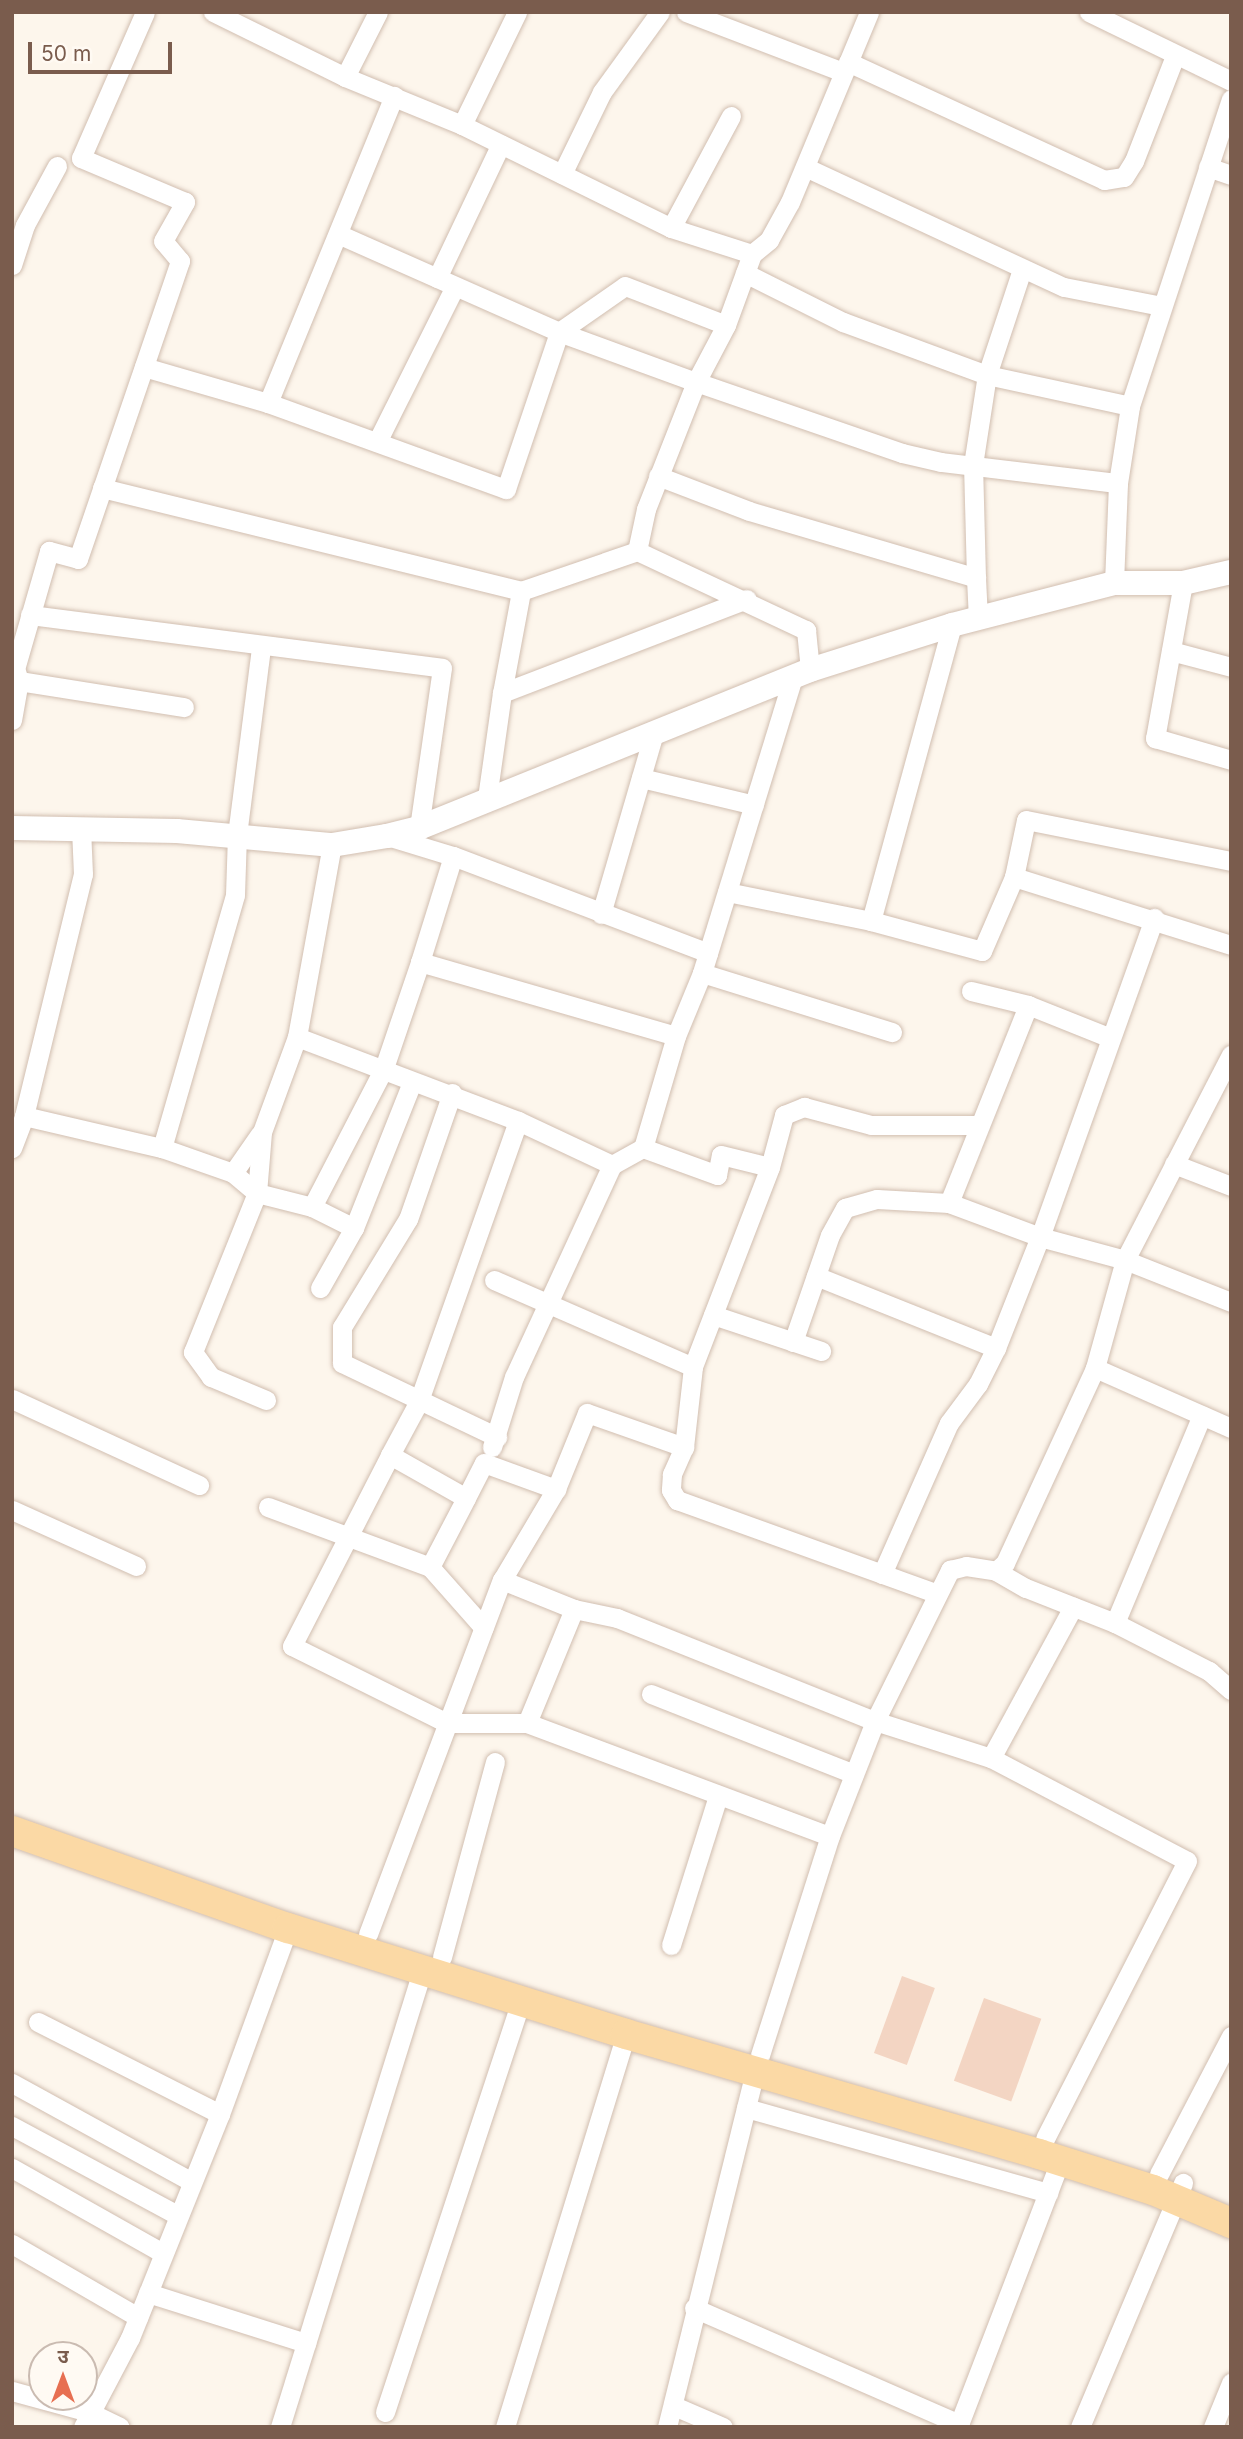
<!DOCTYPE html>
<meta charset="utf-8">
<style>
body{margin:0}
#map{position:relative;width:1243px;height:2439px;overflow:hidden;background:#fdf6ec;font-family:Inter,"Noto Sans Devanagari",sans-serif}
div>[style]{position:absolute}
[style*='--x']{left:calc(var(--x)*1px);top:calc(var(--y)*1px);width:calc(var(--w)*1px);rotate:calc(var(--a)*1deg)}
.building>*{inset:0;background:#f3d5c3;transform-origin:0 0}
.roads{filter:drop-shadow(0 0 2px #d1beb0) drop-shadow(0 0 2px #d1beb0)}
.minor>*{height:19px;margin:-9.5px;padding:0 9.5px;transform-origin:9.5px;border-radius:9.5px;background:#fff}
.tertiary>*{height:24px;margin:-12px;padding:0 12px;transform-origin:12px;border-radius:12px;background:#fff}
.primary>*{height:30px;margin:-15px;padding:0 15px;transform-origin:15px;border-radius:15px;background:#fbd9a5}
span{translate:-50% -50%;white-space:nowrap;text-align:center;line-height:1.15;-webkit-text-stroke:5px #fffaf3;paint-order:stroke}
.frame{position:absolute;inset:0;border:14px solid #7a5c4d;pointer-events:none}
.north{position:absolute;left:28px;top:2341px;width:70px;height:70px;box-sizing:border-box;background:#fffaf3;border:2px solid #cabbb1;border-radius:50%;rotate:0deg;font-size:19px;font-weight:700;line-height:28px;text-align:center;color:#7a5c4d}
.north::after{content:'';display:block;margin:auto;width:24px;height:32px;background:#e76f51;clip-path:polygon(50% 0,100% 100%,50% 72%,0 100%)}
.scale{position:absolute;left:28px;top:42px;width:144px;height:32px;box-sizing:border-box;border:4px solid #7a5c4d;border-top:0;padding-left:9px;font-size:21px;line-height:24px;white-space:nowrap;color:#7a5c4d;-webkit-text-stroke:5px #fffaf3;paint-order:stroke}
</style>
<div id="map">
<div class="building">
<div style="left:902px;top:1976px;width:35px;height:82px;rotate:20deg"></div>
<div style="left:984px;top:1998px;width:61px;height:88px;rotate:20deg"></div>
</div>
<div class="roads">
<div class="minor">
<div style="--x:213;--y:12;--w:147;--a:26.2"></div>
<div style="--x:345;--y:77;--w:126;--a:22.3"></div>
<div style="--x:462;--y:125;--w:126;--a:-64"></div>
<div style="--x:686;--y:12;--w:168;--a:20.9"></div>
<div style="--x:1089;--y:12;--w:158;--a:25.9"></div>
<div style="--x:848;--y:62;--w:282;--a:24.7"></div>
<div style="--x:1104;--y:180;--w:20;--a:-9"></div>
<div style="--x:1124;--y:177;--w:19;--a:-58"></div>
<div style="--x:1134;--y:161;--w:113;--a:-68.7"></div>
<div style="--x:345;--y:77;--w:73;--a:-63.1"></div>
<div style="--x:462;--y:125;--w:233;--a:26.2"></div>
<div style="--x:671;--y:228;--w:127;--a:-61.8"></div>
<div style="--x:805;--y:167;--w:285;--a:24.9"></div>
<div style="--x:1064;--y:287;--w:100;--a:11"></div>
<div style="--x:1208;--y:167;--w:24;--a:19"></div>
<div style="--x:562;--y:174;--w:91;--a:-64"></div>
<div style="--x:602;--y:92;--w:99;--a:-54.1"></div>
<div style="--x:671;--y:228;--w:85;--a:17.8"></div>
<div style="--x:338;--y:234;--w:242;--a:23.9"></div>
<div style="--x:559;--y:332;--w:146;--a:20.1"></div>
<div style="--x:696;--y:382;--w:64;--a:-62.2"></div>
<div style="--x:12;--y:265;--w:42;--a:-72"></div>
<div style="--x:25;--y:225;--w:67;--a:-61.5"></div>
<div style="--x:745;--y:273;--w:110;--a:26.6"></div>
<div style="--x:843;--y:322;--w:153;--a:20.2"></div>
<div style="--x:987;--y:375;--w:112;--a:-71.7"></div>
<div style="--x:437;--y:278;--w:148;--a:-64.5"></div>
<div style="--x:144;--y:367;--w:129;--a:16.2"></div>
<div style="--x:268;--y:403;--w:253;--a:19.9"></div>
<div style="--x:506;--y:489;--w:166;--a:-71.3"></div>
<div style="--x:559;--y:332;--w:80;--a:-34.9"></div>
<div style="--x:625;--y:286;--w:108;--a:21.1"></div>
<div style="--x:726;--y:325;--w:76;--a:-69.9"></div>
<div style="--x:752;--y:254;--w:22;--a:-39"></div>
<div style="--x:769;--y:240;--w:43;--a:-61.1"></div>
<div style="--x:790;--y:202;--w:206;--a:-67.4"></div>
<div style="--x:268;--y:403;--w:332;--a:-67.7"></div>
<div style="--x:377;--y:442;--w:174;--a:-63.4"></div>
<div style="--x:658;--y:476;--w:97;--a:21"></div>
<div style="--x:749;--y:511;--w:237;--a:16.4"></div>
<div style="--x:976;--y:578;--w:41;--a:87.2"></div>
<div style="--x:102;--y:488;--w:431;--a:13.8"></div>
<div style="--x:521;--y:591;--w:123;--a:-19"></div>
<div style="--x:637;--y:551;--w:187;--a:25.1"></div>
<div style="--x:806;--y:630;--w:40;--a:84.3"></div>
<div style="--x:637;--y:551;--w:43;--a:-77.9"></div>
<div style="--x:646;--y:509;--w:136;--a:-68.5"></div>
<div style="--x:696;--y:382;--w:218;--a:19"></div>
<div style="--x:902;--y:453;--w:40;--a:13"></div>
<div style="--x:941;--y:462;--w:178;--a:6.8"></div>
<div style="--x:976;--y:578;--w:113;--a:-91.5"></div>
<div style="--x:973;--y:465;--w:91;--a:-81.2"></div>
<div style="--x:987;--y:375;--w:146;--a:12.2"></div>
<div style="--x:1114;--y:583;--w:100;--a:-87.7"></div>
<div style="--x:1118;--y:483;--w:78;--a:-81.1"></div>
<div style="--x:1130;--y:406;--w:323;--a:-71.8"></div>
<div style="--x:1183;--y:583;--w:158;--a:100.2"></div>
<div style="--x:1155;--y:738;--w:79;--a:16.1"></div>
<div style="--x:30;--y:615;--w:415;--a:7.3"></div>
<div style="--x:442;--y:668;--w:162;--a:98.2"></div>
<div style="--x:1171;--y:651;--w:62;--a:14.9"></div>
<div style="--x:15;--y:669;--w:123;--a:-73.9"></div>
<div style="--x:49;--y:551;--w:30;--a:15"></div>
<div style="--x:78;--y:559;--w:315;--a:-71.1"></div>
<div style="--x:180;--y:261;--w:26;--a:-130"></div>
<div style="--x:163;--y:241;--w:45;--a:-60.6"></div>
<div style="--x:185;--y:202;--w:113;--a:-157.1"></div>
<div style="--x:81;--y:158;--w:159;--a:-66.3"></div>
<div style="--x:793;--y:677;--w:310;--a:107.1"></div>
<div style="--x:702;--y:973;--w:199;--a:17.3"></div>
<div style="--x:19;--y:681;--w:167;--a:9"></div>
<div style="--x:502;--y:693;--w:104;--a:-79.4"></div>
<div style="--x:12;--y:720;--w:40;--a:-80"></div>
<div style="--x:19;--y:681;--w:10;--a:-107"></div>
<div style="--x:641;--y:778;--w:116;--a:13.4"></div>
<div style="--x:487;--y:798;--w:106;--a:-81.9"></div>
<div style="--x:502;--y:693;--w:262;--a:-21"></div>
<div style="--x:387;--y:836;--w:69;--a:16.9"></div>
<div style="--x:453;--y:856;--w:273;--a:20.8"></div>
<div style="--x:1014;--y:877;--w:227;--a:17.4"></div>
<div style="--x:727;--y:892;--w:147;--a:11.4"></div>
<div style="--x:871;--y:921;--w:115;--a:15.1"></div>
<div style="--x:982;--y:951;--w:81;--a:-66.6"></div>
<div style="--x:1014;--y:877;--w:58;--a:-78.1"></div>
<div style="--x:1026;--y:820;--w:209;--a:11.3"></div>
<div style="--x:601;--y:914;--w:189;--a:-73.7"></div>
<div style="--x:871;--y:921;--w:307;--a:-74.7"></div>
<div style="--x:420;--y:962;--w:111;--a:-72.7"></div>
<div style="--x:971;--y:991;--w:59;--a:13.8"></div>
<div style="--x:1028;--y:1005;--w:86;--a:21.8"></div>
<div style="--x:676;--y:1036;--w:68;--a:-67.6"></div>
<div style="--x:297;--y:1037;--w:236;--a:20.8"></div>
<div style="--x:518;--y:1121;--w:299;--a:109.5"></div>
<div style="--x:418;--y:1403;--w:59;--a:118.3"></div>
<div style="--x:452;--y:1093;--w:133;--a:109.2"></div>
<div style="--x:408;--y:1219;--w:127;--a:121.4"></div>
<div style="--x:342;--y:1327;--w:36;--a:90"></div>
<div style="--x:342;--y:1363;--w:172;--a:25.5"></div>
<div style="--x:24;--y:1116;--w:249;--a:-76.3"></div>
<div style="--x:83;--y:874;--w:46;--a:-92.5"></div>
<div style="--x:518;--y:1121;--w:104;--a:25.1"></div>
<div style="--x:12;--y:1148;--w:34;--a:-69"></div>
<div style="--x:24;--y:1116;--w:142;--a:13.1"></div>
<div style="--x:162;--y:1148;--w:75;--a:19.4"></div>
<div style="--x:233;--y:1173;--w:31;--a:40"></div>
<div style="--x:257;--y:1193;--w:57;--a:14.3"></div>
<div style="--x:312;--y:1207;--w:47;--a:26.6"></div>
<div style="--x:162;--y:1148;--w:263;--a:-73.9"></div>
<div style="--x:235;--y:895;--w:60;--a:-88.1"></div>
<div style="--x:237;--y:835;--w:190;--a:-82.7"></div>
<div style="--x:1174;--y:1164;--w:61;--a:21.1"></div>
<div style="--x:770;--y:1167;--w:54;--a:-74.9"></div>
<div style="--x:784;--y:1115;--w:22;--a:-22"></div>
<div style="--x:804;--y:1107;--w:69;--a:15"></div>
<div style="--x:871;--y:1125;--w:107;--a:0"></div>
<div style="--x:233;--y:1173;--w:47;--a:-55.3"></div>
<div style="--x:949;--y:1203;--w:213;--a:-68.2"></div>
<div style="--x:312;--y:1207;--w:157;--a:-62.6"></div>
<div style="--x:384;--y:1068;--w:112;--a:-71.2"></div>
<div style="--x:420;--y:962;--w:266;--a:16.1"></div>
<div style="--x:676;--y:1036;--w:117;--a:106.4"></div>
<div style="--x:643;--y:1148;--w:79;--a:20"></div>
<div style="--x:717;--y:1175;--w:20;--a:-79"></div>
<div style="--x:721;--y:1155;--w:50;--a:13.8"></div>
<div style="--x:770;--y:1167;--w:214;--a:111.1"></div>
<div style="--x:693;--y:1367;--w:81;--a:96.4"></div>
<div style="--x:684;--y:1447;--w:30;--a:114"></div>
<div style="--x:672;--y:1474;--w:16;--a:94"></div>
<div style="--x:671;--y:1490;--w:12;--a:59"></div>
<div style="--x:677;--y:1500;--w:277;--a:19.8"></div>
<div style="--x:816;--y:1276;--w:194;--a:21.8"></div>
<div style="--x:494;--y:1280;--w:217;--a:23.6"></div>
<div style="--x:320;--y:1288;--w:69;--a:-60.5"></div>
<div style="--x:354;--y:1228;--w:157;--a:-68.3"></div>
<div style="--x:713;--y:1315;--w:114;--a:18.4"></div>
<div style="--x:793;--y:1342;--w:113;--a:-70.9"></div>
<div style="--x:830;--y:1235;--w:31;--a:-61"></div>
<div style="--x:845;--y:1208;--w:33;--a:-16"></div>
<div style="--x:877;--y:1199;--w:72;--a:3.2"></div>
<div style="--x:949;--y:1203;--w:97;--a:20.5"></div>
<div style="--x:1040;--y:1237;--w:339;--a:-70.3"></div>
<div style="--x:1095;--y:1368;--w:149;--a:23.8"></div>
<div style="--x:12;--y:1399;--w:206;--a:24.7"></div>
<div style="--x:266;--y:1400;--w:60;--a:-157.3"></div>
<div style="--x:211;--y:1377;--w:31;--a:-126"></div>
<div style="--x:193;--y:1352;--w:171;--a:-68.1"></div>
<div style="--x:257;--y:1193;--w:61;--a:-85.3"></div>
<div style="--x:262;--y:1132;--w:101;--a:-69.8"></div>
<div style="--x:297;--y:1037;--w:195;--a:-79.7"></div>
<div style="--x:492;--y:1447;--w:73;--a:-72.6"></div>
<div style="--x:514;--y:1377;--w:234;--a:-65.2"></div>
<div style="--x:612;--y:1165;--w:35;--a:-29"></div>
<div style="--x:268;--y:1507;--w:173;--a:20.3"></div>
<div style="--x:430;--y:1567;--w:81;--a:48.5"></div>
<div style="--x:12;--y:1510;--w:136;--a:24.3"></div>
<div style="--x:430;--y:1567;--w:78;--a:-62.4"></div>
<div style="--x:996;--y:1571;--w:34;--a:30"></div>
<div style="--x:1026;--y:1588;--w:96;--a:21.5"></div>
<div style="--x:1115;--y:1623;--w:106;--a:27.1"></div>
<div style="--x:1209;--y:1671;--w:29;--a:41"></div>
<div style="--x:882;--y:1574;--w:165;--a:-66.1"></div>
<div style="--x:949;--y:1423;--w:49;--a:-53.4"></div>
<div style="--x:978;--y:1384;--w:40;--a:-63.4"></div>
<div style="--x:996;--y:1348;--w:119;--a:-68.4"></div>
<div style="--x:1040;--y:1237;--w:88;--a:15.1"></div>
<div style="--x:1125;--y:1260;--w:114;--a:21.6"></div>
<div style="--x:502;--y:1580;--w:78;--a:21.9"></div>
<div style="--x:574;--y:1609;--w:123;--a:112.4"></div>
<div style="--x:527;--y:1723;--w:323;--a:20.5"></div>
<div style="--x:574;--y:1609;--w:44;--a:11.8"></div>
<div style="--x:617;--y:1618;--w:278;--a:21.8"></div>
<div style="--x:875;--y:1721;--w:122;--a:17.7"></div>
<div style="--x:991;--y:1758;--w:221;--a:27.7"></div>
<div style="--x:1187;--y:1861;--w:311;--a:117.1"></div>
<div style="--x:1115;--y:1623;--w:225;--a:-67.3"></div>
<div style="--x:651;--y:1694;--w:218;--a:21.5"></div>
<div style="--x:527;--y:1723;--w:80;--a:180"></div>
<div style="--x:447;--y:1723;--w:173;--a:-153.6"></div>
<div style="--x:292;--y:1646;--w:215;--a:-62.8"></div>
<div style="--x:390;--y:1455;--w:87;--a:29.5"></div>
<div style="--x:466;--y:1498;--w:39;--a:-63"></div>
<div style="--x:484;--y:1463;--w:77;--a:19.9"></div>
<div style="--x:991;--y:1758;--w:172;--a:-61.5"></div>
<div style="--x:368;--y:1934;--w:379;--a:-69.3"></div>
<div style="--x:502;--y:1580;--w:106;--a:-59.3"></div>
<div style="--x:556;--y:1489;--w:82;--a:-67.8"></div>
<div style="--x:587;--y:1413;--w:103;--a:19.3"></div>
<div style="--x:671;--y:1945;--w:156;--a:-72.5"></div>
<div style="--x:442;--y:1957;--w:202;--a:-74.8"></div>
<div style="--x:38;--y:2022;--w:204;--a:26.8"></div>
<div style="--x:760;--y:2055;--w:230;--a:-72.3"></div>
<div style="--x:830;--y:1836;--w:123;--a:-68.6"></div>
<div style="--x:875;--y:1721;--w:169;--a:-63.6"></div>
<div style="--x:950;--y:1570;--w:16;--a:-14"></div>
<div style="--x:966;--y:1566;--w:30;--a:9"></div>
<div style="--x:996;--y:1571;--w:12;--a:-42"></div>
<div style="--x:1005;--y:1563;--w:215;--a:-65.2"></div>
<div style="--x:1095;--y:1368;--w:112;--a:-74.5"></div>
<div style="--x:1125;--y:1260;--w:231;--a:-62.7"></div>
<div style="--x:12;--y:2083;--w:203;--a:28.8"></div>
<div style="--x:746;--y:2108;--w:314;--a:15.7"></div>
<div style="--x:12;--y:2126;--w:187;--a:28.3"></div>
<div style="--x:12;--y:2168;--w:173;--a:29.4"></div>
<div style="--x:1159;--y:2174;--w:156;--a:-62.4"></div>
<div style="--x:12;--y:2244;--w:146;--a:30.1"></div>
<div style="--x:148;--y:2293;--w:166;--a:17.6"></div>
<div style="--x:694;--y:2308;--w:290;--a:23.6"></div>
<div style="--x:12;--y:2391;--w:80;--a:15.3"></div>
<div style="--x:89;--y:2412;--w:34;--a:26"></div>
<div style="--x:674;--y:2406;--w:53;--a:23.2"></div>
<div style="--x:385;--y:2412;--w:434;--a:-71.7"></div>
<div style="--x:83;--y:2427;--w:101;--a:-62.2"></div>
<div style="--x:130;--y:2338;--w:241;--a:-68.1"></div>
<div style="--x:220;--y:2114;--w:198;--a:-69.9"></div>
<div style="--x:280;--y:2427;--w:479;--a:-72.7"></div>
<div style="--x:505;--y:2427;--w:411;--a:-72.9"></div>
<div style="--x:667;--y:2427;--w:366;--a:-76.1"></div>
<div style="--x:958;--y:2427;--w:285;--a:-69"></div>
<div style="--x:1080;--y:2427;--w:265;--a:-67.1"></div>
<div style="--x:1213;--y:2427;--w:48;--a:-67.8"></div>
</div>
<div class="tertiary">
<div style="--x:12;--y:828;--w:165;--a:1"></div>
<div style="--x:177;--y:831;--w:156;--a:5.2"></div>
<div style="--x:332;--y:845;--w:56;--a:-9.3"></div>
<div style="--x:387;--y:836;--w:33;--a:-14"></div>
<div style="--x:419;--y:828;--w:422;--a:-22"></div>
<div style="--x:810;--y:670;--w:149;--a:-17.6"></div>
<div style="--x:952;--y:625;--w:167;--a:-14.5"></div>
<div style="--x:1114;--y:583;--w:69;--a:0"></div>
<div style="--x:1183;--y:583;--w:49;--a:-12.9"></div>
</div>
<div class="primary">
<div style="--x:12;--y:1831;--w:293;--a:19.4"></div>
<div style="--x:288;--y:1928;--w:354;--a:17.4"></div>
<div style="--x:626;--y:2034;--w:430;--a:16.2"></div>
<div style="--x:1039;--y:2154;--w:120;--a:17.5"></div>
<div style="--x:1153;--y:2190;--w:85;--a:22.9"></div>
</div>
</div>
<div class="frame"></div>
<div class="north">उ</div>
<div class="scale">50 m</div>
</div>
